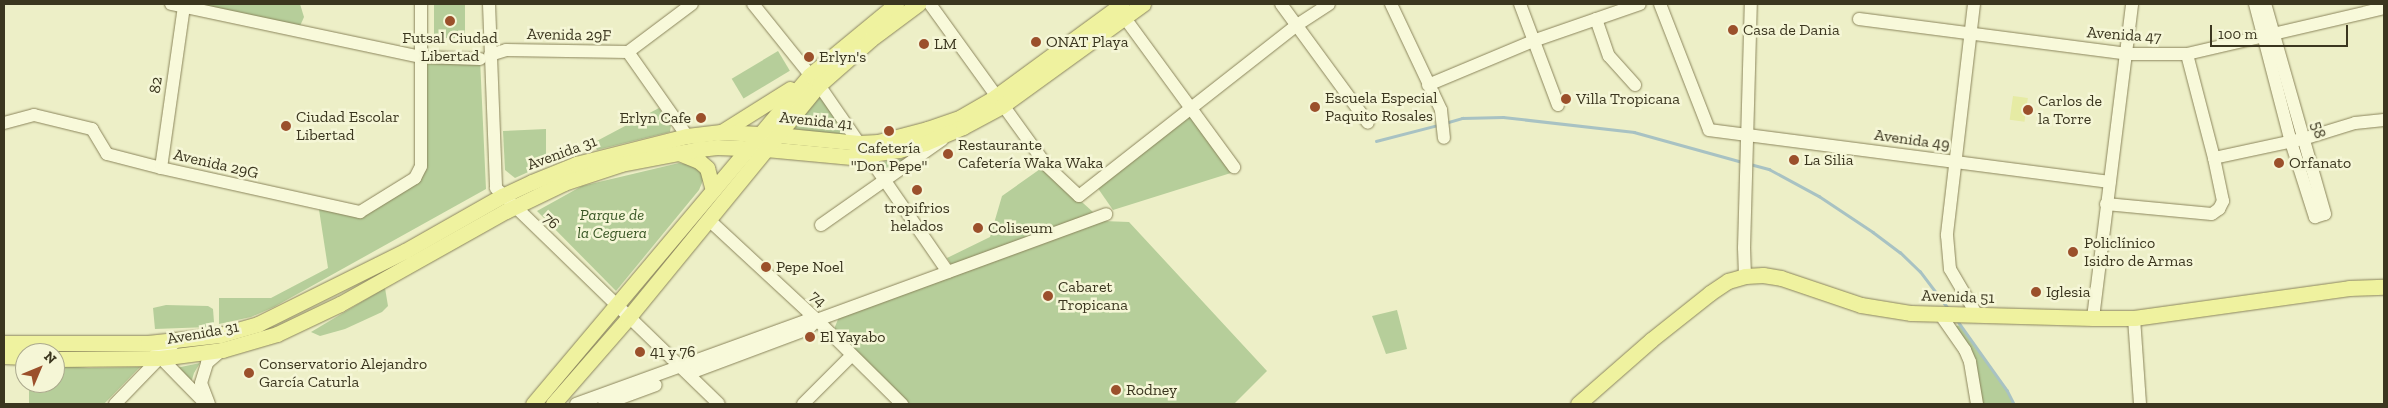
<!DOCTYPE html>
<meta charset="utf-8">
<style>
body{margin:0}
#map{position:relative;width:2388px;height:408px;overflow:hidden;background:#edefc7;font-family:"Zilla Slab",serif}
div>[style]{position:absolute}
[style*='--x']{left:calc(var(--x)*1px);top:calc(var(--y)*1px);width:calc(var(--w)*1px);rotate:calc(var(--a)*1deg)}
.green>*{inset:0;background:#b6ce9a;transform-origin:0 0}
.sand>*{inset:0;background:#e6eba4;transform-origin:0 0}
.stream>*{height:2.5px;margin:-1.25px;padding:0 1.25px;transform-origin:1.25px;border-radius:1.25px;background:#a8c2c3}
.roads{filter:drop-shadow(0 0 1px #8b855c) drop-shadow(0 0 1px #8b855c)}
.minor>*{height:12px;margin:-6px;padding:0 6px;transform-origin:6px;border-radius:6px;background:#f8f9da}
.major>*{height:15px;margin:-7.5px;padding:0 7.5px;transform-origin:7.5px;border-radius:7.5px;background:#eff29f}
.dots>*{width:14px;height:14px;translate:-50% -50%;box-sizing:border-box;border:2px solid #f5f6d6;border-radius:50%}
span{translate:-50% -50%;white-space:nowrap;text-align:center;line-height:1.15;-webkit-text-stroke:5px #f5f6d6;paint-order:stroke}
.poi-label{font-size:16px;color:#3b361f}
.left{translate:0 -50%;text-align:left}
.right{translate:-100% -50%;text-align:right}
.street-label{font-size:16px;color:#3b361f}
.park-label{font-size:16px;color:#3a5826;font-style:italic}
.frame{position:absolute;inset:0;border:5px solid #3b361f;pointer-events:none}
.north{position:absolute;left:15px;top:343px;width:50px;height:50px;box-sizing:border-box;background:#f5f6d6;border:1px solid #aba98d;border-radius:50%;rotate:45deg;font-size:14px;font-weight:700;line-height:20px;text-align:center;color:#3b361f}
.north::after{content:'';display:block;margin:auto;width:18px;height:22px;background:#9b502b;clip-path:polygon(50% 0,100% 100%,50% 72%,0 100%)}
.scale{position:absolute;left:2210px;top:25px;width:138px;height:22px;box-sizing:border-box;border:2px solid #3b361f;border-top:0;padding-left:6px;font-size:15px;line-height:18px;white-space:nowrap;color:#3b361f;-webkit-text-stroke:4px #f5f6d6;paint-order:stroke}
</style>
<div id="map">
<div class="green">
<div style="clip-path:polygon(194px 4px,300px 4px,304px 17px,300px 26px)"></div>
<div style="left:434px;top:4px;width:31px;height:34px"></div>
<div style="left:778px;top:51px;width:23px;height:54px;rotate:59deg"></div>
<div style="clip-path:polygon(421px 57px,480px 59px,486px 189px,274px 307px,251px 317px,219px 324px,219px 298px,271px 298px,328px 268px,318px 203px,360px 212px,415px 178px)"></div>
<div style="clip-path:polygon(819px 85px,859px 143px,778px 135px)"></div>
<div style="clip-path:polygon(659px 108px,671px 125px,670px 132px,597px 150px,593px 143px)"></div>
<div style="clip-path:polygon(1189px 113px,1234px 172px,1113px 210px,1097px 187px)"></div>
<div style="clip-path:polygon(546px 129px,546px 164px,515px 178px,505px 170px,503px 131px)"></div>
<div style="clip-path:polygon(907px 158px,888px 173px,881px 162px)"></div>
<div style="clip-path:polygon(679px 163px,693px 165px,700px 170px,704px 178px,699px 190px,616px 291px,537px 211px,582px 186px)"></div>
<div style="clip-path:polygon(1043px 167px,1103px 221px,1129px 222px,1267px 371px,1234px 404px,910px 404px,834px 329px,839px 317px,957px 274px,947px 258px,990px 237px,1002px 196px)"></div>
<div style="clip-path:polygon(385px 288px,388px 306px,382px 312px,345px 329px,320px 336px,311px 332px)"></div>
<div style="clip-path:polygon(166px 305px,208px 306px,213px 309px,214px 322px,209px 327px,155px 329px,153px 308px)"></div>
<div style="clip-path:polygon(1397px 310px,1407px 349px,1386px 354px,1372px 316px)"></div>
<div style="clip-path:polygon(1961px 325px,2007px 390px,2014px 404px,1983px 404px,1977px 371px,1951px 327px)"></div>
<div style="clip-path:polygon(200px 363px,194px 373px,191px 383px,176px 368px)"></div>
<div style="clip-path:polygon(55px 365px,89px 368px,140px 367px,104px 404px,29px 404px,29px 383px,55px 383px)"></div>
</div>
<div class="sand">
<div style="left:2013px;top:96px;width:15px;height:24px;rotate:8deg"></div>
</div>
<div class="stream">
<div style="--x:1445;--y:123;--w:18;--a:-16"></div>
<div style="--x:1462;--y:118;--w:41;--a:-1.4"></div>
<div style="--x:1503;--y:117;--w:132;--a:6.5"></div>
<div style="--x:1634;--y:132;--w:112;--a:15.5"></div>
<div style="--x:1376;--y:141;--w:64;--a:-14.5"></div>
<div style="--x:1750;--y:164;--w:20;--a:15"></div>
<div style="--x:1769;--y:169;--w:57;--a:28.4"></div>
<div style="--x:1819;--y:196;--w:65;--a:33.7"></div>
<div style="--x:1873;--y:232;--w:34;--a:37"></div>
<div style="--x:1900;--y:252;--w:28;--a:44"></div>
<div style="--x:1920;--y:271;--w:46;--a:52.9"></div>
<div style="--x:1957;--y:320;--w:86;--a:54.5"></div>
<div style="--x:2007;--y:390;--w:16;--a:63"></div>
</div>
<div class="roads">
<div class="minor">
<div style="--x:171;--y:4;--w:256;--a:12"></div>
<div style="--x:421;--y:57;--w:59;--a:1.9"></div>
<div style="--x:489;--y:4;--w:184;--a:87.8"></div>
<div style="--x:496;--y:188;--w:310;--a:44.1"></div>
<div style="--x:753;--y:4;--w:91;--a:51.2"></div>
<div style="--x:930;--y:4;--w:198;--a:54.2"></div>
<div style="--x:1046;--y:165;--w:45;--a:43.2"></div>
<div style="--x:1079;--y:196;--w:277;--a:-38.1"></div>
<div style="--x:1297;--y:25;--w:38;--a:-33"></div>
<div style="--x:1281;--y:4;--w:147;--a:53.8"></div>
<div style="--x:1391;--y:4;--w:117;--a:64.7"></div>
<div style="--x:1441;--y:110;--w:28;--a:84"></div>
<div style="--x:1520;--y:4;--w:108;--a:69.4"></div>
<div style="--x:1660;--y:4;--w:135;--a:68.7"></div>
<div style="--x:1709;--y:130;--w:404;--a:7.4"></div>
<div style="--x:1974;--y:4;--w:233;--a:96.7"></div>
<div style="--x:1947;--y:235;--w:34;--a:85"></div>
<div style="--x:1950;--y:269;--w:53;--a:59.6"></div>
<div style="--x:2255;--y:4;--w:143;--a:75.4"></div>
<div style="--x:2291;--y:142;--w:79;--a:72.3"></div>
<div style="--x:2315;--y:217;--w:10;--a:-17"></div>
<div style="--x:2325;--y:214;--w:218;--a:-105.9"></div>
<div style="--x:1119;--y:10;--w:195;--a:53.8"></div>
<div style="--x:1596;--y:19;--w:39;--a:71"></div>
<div style="--x:1609;--y:56;--w:39;--a:48"></div>
<div style="--x:1859;--y:19;--w:271;--a:7.4"></div>
<div style="--x:2128;--y:54;--w:59;--a:0"></div>
<div style="--x:2187;--y:54;--w:202;--a:-13.1"></div>
<div style="--x:628;--y:52;--w:103;--a:54.9"></div>
<div style="--x:490;--y:55;--w:17;--a:-17"></div>
<div style="--x:506;--y:50;--w:122;--a:0.9"></div>
<div style="--x:628;--y:52;--w:80;--a:-36.9"></div>
<div style="--x:819;--y:85;--w:227;--a:55.4"></div>
<div style="--x:1428;--y:85;--w:114;--a:-22.7"></div>
<div style="--x:1533;--y:41;--w:113;--a:-19.1"></div>
<div style="--x:4;--y:123;--w:31;--a:-15"></div>
<div style="--x:34;--y:115;--w:60;--a:13.6"></div>
<div style="--x:92;--y:129;--w:29;--a:59"></div>
<div style="--x:107;--y:154;--w:56;--a:14.5"></div>
<div style="--x:161;--y:168;--w:204;--a:12.5"></div>
<div style="--x:360;--y:212;--w:65;--a:-31.7"></div>
<div style="--x:415;--y:178;--w:13;--a:-63"></div>
<div style="--x:421;--y:166;--w:162;--a:-90"></div>
<div style="--x:2214;--y:158;--w:91;--a:-12.1"></div>
<div style="--x:2303;--y:139;--w:54;--a:-17.1"></div>
<div style="--x:2355;--y:123;--w:29;--a:-6"></div>
<div style="--x:161;--y:168;--w:164;--a:-81.9"></div>
<div style="--x:2106;--y:204;--w:106;--a:5.4"></div>
<div style="--x:2212;--y:214;--w:9;--a:-36"></div>
<div style="--x:2219;--y:209;--w:9;--a:-63"></div>
<div style="--x:2223;--y:201;--w:44;--a:-101.8"></div>
<div style="--x:2214;--y:158;--w:107;--a:-104.6"></div>
<div style="--x:709;--y:220;--w:147;--a:42.8"></div>
<div style="--x:817;--y:320;--w:120;--a:44.7"></div>
<div style="--x:821;--y:225;--w:148;--a:-35.1"></div>
<div style="--x:1745;--y:276;--w:28;--a:-92"></div>
<div style="--x:1744;--y:248;--w:244;--a:-88.4"></div>
<div style="--x:1940;--y:314;--w:44;--a:55.2"></div>
<div style="--x:1965;--y:350;--w:13;--a:67"></div>
<div style="--x:1970;--y:362;--w:43;--a:80.5"></div>
<div style="--x:2093;--y:318;--w:316;--a:-82.9"></div>
<div style="--x:2134;--y:318;--w:86;--a:86"></div>
<div style="--x:156;--y:353;--w:71;--a:45.6"></div>
<div style="--x:696;--y:371;--w:120;--a:-20.6"></div>
<div style="--x:808;--y:329;--w:13;--a:-45"></div>
<div style="--x:115;--y:404;--w:89;--a:-45.9"></div>
<div style="--x:209;--y:404;--w:22;--a:-111"></div>
<div style="--x:201;--y:383;--w:21;--a:-73"></div>
<div style="--x:207;--y:363;--w:20;--a:-41"></div>
<div style="--x:576;--y:404;--w:244;--a:-19.9"></div>
<div style="--x:805;--y:321;--w:12;--a:-5"></div>
<div style="--x:817;--y:320;--w:308;--a:-20.1"></div>
<div style="--x:604;--y:404;--w:55;--a:-20.1"></div>
<div style="--x:803;--y:404;--w:69;--a:-45"></div>
</div>
<div class="major">
<div style="--x:723;--y:131;--w:79;--a:-32.1"></div>
<div style="--x:679;--y:153;--w:22;--a:22"></div>
<div style="--x:699;--y:161;--w:11;--a:41"></div>
<div style="--x:707;--y:168;--w:23;--a:75"></div>
<div style="--x:4;--y:343;--w:144;--a:0"></div>
<div style="--x:148;--y:343;--w:72;--a:-6.3"></div>
<div style="--x:220;--y:335;--w:40;--a:-16"></div>
<div style="--x:258;--y:324;--w:164;--a:-26.4"></div>
<div style="--x:405;--y:251;--w:112;--a:-29.6"></div>
<div style="--x:502;--y:196;--w:33;--a:-25"></div>
<div style="--x:532;--y:182;--w:48;--a:-22.2"></div>
<div style="--x:576;--y:164;--w:114;--a:-14.2"></div>
<div style="--x:687;--y:136;--w:34;--a:-7"></div>
<div style="--x:721;--y:132;--w:57;--a:3"></div>
<div style="--x:778;--y:135;--w:81;--a:5.6"></div>
<div style="--x:859;--y:143;--w:19;--a:-3"></div>
<div style="--x:878;--y:142;--w:51;--a:-14.9"></div>
<div style="--x:927;--y:129;--w:36;--a:-19"></div>
<div style="--x:961;--y:117;--w:39;--a:-30"></div>
<div style="--x:995;--y:97;--w:157;--a:-36.2"></div>
<div style="--x:4;--y:356;--w:21;--a:3"></div>
<div style="--x:55;--y:359;--w:105;--a:-0.5"></div>
<div style="--x:160;--y:358;--w:63;--a:-7.4"></div>
<div style="--x:222;--y:350;--w:57;--a:-16.2"></div>
<div style="--x:277;--y:334;--w:70;--a:-25.5"></div>
<div style="--x:340;--y:304;--w:190;--a:-29.3"></div>
<div style="--x:506;--y:211;--w:64;--a:-25.8"></div>
<div style="--x:564;--y:183;--w:60;--a:-18.4"></div>
<div style="--x:621;--y:164;--w:79;--a:-10.9"></div>
<div style="--x:699;--y:149;--w:18;--a:-6"></div>
<div style="--x:717;--y:147;--w:49;--a:2.3"></div>
<div style="--x:766;--y:149;--w:86;--a:5.3"></div>
<div style="--x:852;--y:157;--w:48;--a:-8.5"></div>
<div style="--x:899;--y:150;--w:27;--a:-15"></div>
<div style="--x:925;--y:143;--w:41;--a:-22.8"></div>
<div style="--x:963;--y:127;--w:44;--a:-28.3"></div>
<div style="--x:1002;--y:106;--w:174;--a:-35.9"></div>
<div style="--x:533;--y:404;--w:430;--a:-49.9"></div>
<div style="--x:810;--y:75;--w:112;--a:-39.5"></div>
<div style="--x:553;--y:404;--w:114;--a:-48.9"></div>
<div style="--x:628;--y:318;--w:301;--a:-50.7"></div>
<div style="--x:819;--y:85;--w:69;--a:-41.5"></div>
<div style="--x:871;--y:39;--w:59;--a:-36.7"></div>
<div style="--x:1578;--y:404;--w:97;--a:-41.2"></div>
<div style="--x:1651;--y:340;--w:75;--a:-38.5"></div>
<div style="--x:1710;--y:293;--w:22;--a:-34"></div>
<div style="--x:1728;--y:281;--w:18;--a:-16"></div>
<div style="--x:1745;--y:276;--w:18;--a:-3"></div>
<div style="--x:1763;--y:275;--w:18;--a:9"></div>
<div style="--x:1781;--y:278;--w:84;--a:18.6"></div>
<div style="--x:1861;--y:305;--w:51;--a:9.1"></div>
<div style="--x:1911;--y:313;--w:182;--a:1.6"></div>
<div style="--x:2093;--y:318;--w:41;--a:0"></div>
<div style="--x:2134;--y:318;--w:217;--a:-7.9"></div>
<div style="--x:2349;--y:288;--w:35;--a:-2"></div>
</div>
</div>
<div class="dots">
<div style="left:450px;top:21px;background:#9b502b"></div>
<div style="left:1733px;top:30px;background:#9b502b"></div>
<div style="left:1036px;top:42px;background:#9b502b"></div>
<div style="left:924px;top:44px;background:#9b502b"></div>
<div style="left:809px;top:57px;background:#9b502b"></div>
<div style="left:1566px;top:99px;background:#9b502b"></div>
<div style="left:1315px;top:107px;background:#9b502b"></div>
<div style="left:2028px;top:110px;background:#9b502b"></div>
<div style="left:701px;top:118px;background:#9b502b"></div>
<div style="left:286px;top:126px;background:#9b502b"></div>
<div style="left:889px;top:131px;background:#9b502b"></div>
<div style="left:948px;top:154px;background:#9b502b"></div>
<div style="left:1794px;top:160px;background:#9b502b"></div>
<div style="left:2279px;top:163px;background:#9b502b"></div>
<div style="left:917px;top:190px;background:#9b502b"></div>
<div style="left:978px;top:228px;background:#9b502b"></div>
<div style="left:2073px;top:252px;background:#9b502b"></div>
<div style="left:766px;top:267px;background:#9b502b"></div>
<div style="left:2036px;top:292px;background:#9b502b"></div>
<div style="left:1048px;top:296px;background:#9b502b"></div>
<div style="left:810px;top:337px;background:#9b502b"></div>
<div style="left:640px;top:352px;background:#9b502b"></div>
<div style="left:249px;top:373px;background:#9b502b"></div>
<div style="left:1116px;top:390px;background:#9b502b"></div>
</div>
<div class="poi-label">
<span class="left" style="left:1743px;top:30px">Casa de Dania</span>
<span style="left:450px;top:47px">Futsal Ciudad<br>Libertad</span>
<span class="left" style="left:1046px;top:42px">ONAT Playa</span>
<span class="left" style="left:934px;top:44px">LM</span>
<span class="left" style="left:819px;top:57px">Erlyn's</span>
<span class="left" style="left:1325px;top:107px">Escuela Especial<br>Paquito Rosales</span>
<span class="left" style="left:1576px;top:99px">Villa Tropicana</span>
<span class="left" style="left:2038px;top:110px">Carlos de<br>la Torre</span>
<span class="left" style="left:296px;top:126px">Ciudad Escolar<br>Libertad</span>
<span class="right" style="left:691px;top:118px">Erlyn Cafe</span>
<span class="left" style="left:958px;top:154px">Restaurante<br>Cafetería Waka Waka</span>
<span style="left:889px;top:157px">Cafetería<br>"Don Pepe"</span>
<span class="left" style="left:1804px;top:160px">La Silia</span>
<span class="left" style="left:2289px;top:163px">Orfanato</span>
<span style="left:917px;top:217px">tropifrios<br>helados</span>
<span class="left" style="left:988px;top:228px">Coliseum</span>
<span class="left" style="left:2084px;top:252px">Policlínico<br>Isidro de Armas</span>
<span class="left" style="left:776px;top:267px">Pepe Noel</span>
<span class="left" style="left:1058px;top:296px">Cabaret<br>Tropicana</span>
<span class="left" style="left:2046px;top:292px">Iglesia</span>
<span class="left" style="left:820px;top:337px">El Yayabo</span>
<span class="left" style="left:650px;top:352px">41 y 76</span>
<span class="left" style="left:259px;top:373px">Conservatorio Alejandro<br>García Caturla</span>
<span class="left" style="left:1126px;top:390px">Rodney</span>
</div>
<div class="street-label">
<span style="left:569px;top:35px;rotate:1deg">Avenida 29F</span>
<span style="left:2124px;top:35px;rotate:4deg">Avenida 47</span>
<span style="left:156px;top:85px;rotate:-82deg">82</span>
<span style="left:816px;top:121px;rotate:6deg">Avenida 41</span>
<span style="left:2318px;top:130px;rotate:74deg">58</span>
<span style="left:1912px;top:140px;rotate:8deg">Avenida 49</span>
<span style="left:562px;top:153px;rotate:-20deg">Avenida 31</span>
<span style="left:216px;top:164px;rotate:13deg">Avenida 29G</span>
<span style="left:551px;top:221px;rotate:44deg">76</span>
<span style="left:1958px;top:297px;rotate:2deg">Avenida 51</span>
<span style="left:818px;top:299px;rotate:43deg">74</span>
<span style="left:203px;top:333px;rotate:-10deg">Avenida 31</span>
</div>
<div class="park-label">
<span style="left:612px;top:224px">Parque de<br>la Ceguera</span>
</div>
<div class="frame"></div>
<div class="north">N</div>
<div class="scale">100 m</div>
</div>
